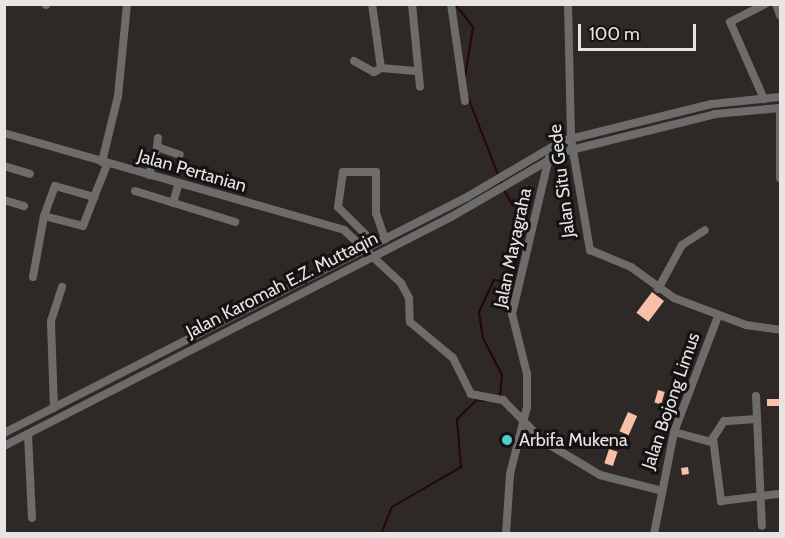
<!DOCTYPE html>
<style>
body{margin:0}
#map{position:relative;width:785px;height:538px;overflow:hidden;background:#2e2927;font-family:Cabin,sans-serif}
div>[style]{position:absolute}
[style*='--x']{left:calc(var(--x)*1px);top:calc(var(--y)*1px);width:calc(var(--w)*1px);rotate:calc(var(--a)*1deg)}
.stream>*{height:2px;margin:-1px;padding:0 1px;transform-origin:1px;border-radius:1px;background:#260700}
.building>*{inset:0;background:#f7c0a7;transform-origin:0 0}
.minor>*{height:8px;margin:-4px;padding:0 4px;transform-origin:4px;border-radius:4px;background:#6e6c6a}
.dots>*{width:16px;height:16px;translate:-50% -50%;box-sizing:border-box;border:3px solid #151312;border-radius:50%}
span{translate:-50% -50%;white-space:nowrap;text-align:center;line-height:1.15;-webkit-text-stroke:6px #151312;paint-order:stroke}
.street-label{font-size:18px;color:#e7e4e3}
.poi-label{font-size:18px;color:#e7e4e3}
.left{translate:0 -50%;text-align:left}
.frame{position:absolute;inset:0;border:6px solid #e7e4e3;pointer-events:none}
.scale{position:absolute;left:578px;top:24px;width:118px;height:27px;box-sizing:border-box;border:3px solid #e7e4e3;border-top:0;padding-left:8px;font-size:18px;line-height:21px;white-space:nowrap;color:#e7e4e3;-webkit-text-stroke:4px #151312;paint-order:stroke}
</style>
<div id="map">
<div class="stream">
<div style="--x:455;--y:4;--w:29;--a:52"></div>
<div style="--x:473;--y:27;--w:51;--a:99.1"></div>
<div style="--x:468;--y:97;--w:94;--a:68.9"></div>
<div style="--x:504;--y:190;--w:16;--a:60"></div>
<div style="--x:500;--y:397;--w:22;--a:-85"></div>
<div style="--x:502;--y:375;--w:42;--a:-117.2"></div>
<div style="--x:483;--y:338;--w:26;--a:-99"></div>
<div style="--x:479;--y:312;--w:35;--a:-65"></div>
<div style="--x:494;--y:280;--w:15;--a:8"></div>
<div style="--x:381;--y:534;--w:29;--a:-68"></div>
<div style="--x:392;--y:507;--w:80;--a:-30.1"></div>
<div style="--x:461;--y:467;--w:48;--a:-94.8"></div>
<div style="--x:457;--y:419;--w:28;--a:-44"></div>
<div style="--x:477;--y:400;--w:8;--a:7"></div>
</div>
<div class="building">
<div style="left:652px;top:292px;width:15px;height:26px;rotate:37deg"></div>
<div style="left:658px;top:390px;width:7px;height:13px;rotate:16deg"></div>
<div style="left:780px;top:399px;width:7px;height:13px;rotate:90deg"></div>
<div style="left:628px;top:412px;width:10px;height:21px;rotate:24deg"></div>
<div style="left:609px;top:449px;width:9px;height:15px;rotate:18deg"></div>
<div style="left:688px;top:467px;width:7px;height:7px;rotate:82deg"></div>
</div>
<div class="minor">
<div style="--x:412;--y:4;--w:83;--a:84.5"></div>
<div style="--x:451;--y:4;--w:98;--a:81.8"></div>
<div style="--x:568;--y:4;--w:135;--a:88.7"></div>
<div style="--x:571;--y:139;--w:113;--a:80.3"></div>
<div style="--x:590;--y:250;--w:44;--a:22.5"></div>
<div style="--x:631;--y:267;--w:53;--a:35.8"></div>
<div style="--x:674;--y:298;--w:77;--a:20.6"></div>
<div style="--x:746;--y:325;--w:34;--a:8"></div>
<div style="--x:776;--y:4;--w:12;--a:70"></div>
<div style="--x:46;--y:5;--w:1;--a:-90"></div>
<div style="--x:354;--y:61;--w:23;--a:29"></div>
<div style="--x:374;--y:72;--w:8;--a:-30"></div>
<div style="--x:381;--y:68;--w:65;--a:-98"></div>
<div style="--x:381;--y:68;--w:37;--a:5"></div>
<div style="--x:764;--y:99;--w:84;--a:-113.8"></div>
<div style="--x:730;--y:22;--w:39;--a:-27"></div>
<div style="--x:780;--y:108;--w:70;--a:90"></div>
<div style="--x:4;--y:133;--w:354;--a:15.9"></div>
<div style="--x:344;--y:230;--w:78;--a:42.9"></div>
<div style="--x:401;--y:283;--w:17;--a:62"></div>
<div style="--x:409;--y:298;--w:24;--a:88"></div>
<div style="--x:410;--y:322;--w:56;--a:39.9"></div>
<div style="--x:453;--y:358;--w:40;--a:63.4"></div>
<div style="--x:471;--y:394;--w:33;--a:11"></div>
<div style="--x:503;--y:400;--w:57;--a:45.7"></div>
<div style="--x:543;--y:441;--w:66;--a:30.8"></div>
<div style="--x:600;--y:475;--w:61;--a:14.3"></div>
<div style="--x:157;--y:147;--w:9;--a:-84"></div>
<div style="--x:102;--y:162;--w:68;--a:-76.4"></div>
<div style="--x:118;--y:96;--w:92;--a:-84.4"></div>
<div style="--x:4;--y:166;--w:27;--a:17"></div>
<div style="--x:149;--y:175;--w:29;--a:-74"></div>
<div style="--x:157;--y:147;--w:24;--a:19"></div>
<div style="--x:135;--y:191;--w:105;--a:17.2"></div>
<div style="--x:4;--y:200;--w:21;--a:17"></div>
<div style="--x:173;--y:203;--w:19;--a:-74"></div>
<div style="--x:44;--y:216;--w:32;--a:-70"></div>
<div style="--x:55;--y:186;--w:41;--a:15.8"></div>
<div style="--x:94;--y:197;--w:35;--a:-68"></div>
<div style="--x:375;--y:244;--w:52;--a:-135"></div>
<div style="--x:338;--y:207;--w:35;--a:-82"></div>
<div style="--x:343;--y:172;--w:33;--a:0"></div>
<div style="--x:376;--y:172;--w:41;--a:90"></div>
<div style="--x:376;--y:213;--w:28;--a:71"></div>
<div style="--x:33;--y:277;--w:62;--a:-79.8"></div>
<div style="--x:44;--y:216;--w:40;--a:14.4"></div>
<div style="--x:83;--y:226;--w:31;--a:-69"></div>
<div style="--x:658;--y:289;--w:50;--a:-61.4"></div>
<div style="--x:682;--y:245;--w:27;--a:-33"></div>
<div style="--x:756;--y:396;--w:130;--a:87.4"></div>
<div style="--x:54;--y:408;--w:87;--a:-92"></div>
<div style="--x:51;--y:321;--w:36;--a:-72"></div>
<div style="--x:756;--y:419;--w:32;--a:176"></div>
<div style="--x:724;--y:421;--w:20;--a:123"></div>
<div style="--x:713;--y:438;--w:64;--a:82.8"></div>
<div style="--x:721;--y:501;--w:57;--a:-7"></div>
<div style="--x:674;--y:432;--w:39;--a:15"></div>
<div style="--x:4;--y:433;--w:520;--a:-27.01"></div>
<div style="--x:467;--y:197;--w:110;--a:-30.5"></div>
<div style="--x:562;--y:141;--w:154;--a:-13.9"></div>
<div style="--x:712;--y:104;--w:68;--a:-5.9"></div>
<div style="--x:28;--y:434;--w:84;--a:87.3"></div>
<div style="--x:4;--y:446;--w:502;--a:-27.13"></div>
<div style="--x:451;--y:217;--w:129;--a:-30.1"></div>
<div style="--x:563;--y:152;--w:157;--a:-14"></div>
<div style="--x:715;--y:114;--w:65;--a:-5.3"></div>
<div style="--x:506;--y:534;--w:60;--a:-86.2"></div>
<div style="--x:510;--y:474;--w:69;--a:-75.8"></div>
<div style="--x:527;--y:407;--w:33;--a:-90"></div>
<div style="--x:527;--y:374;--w:62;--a:-104"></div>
<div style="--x:512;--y:314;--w:160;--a:-76.7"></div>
<div style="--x:654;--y:534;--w:104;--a:-78.9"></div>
<div style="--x:674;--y:432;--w:124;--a:-69.2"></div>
</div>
<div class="dots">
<div style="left:507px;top:440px;background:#52cdcc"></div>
</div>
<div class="street-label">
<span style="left:192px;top:171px;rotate:16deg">Jalan Pertanian</span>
<span style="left:562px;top:181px;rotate:-97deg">Jalan Situ Gede</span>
<span style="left:513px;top:248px;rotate:-78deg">Jalan Mayagraha</span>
<span style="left:282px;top:285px;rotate:-27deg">Jalan Karomah E.Z. Muttaqin</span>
<span style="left:671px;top:401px;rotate:-71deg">Jalan Bojong Limus</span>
</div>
<div class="poi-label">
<span class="left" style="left:519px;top:440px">Arbifa Mukena</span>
</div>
<div class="frame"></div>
<div class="scale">100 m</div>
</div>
